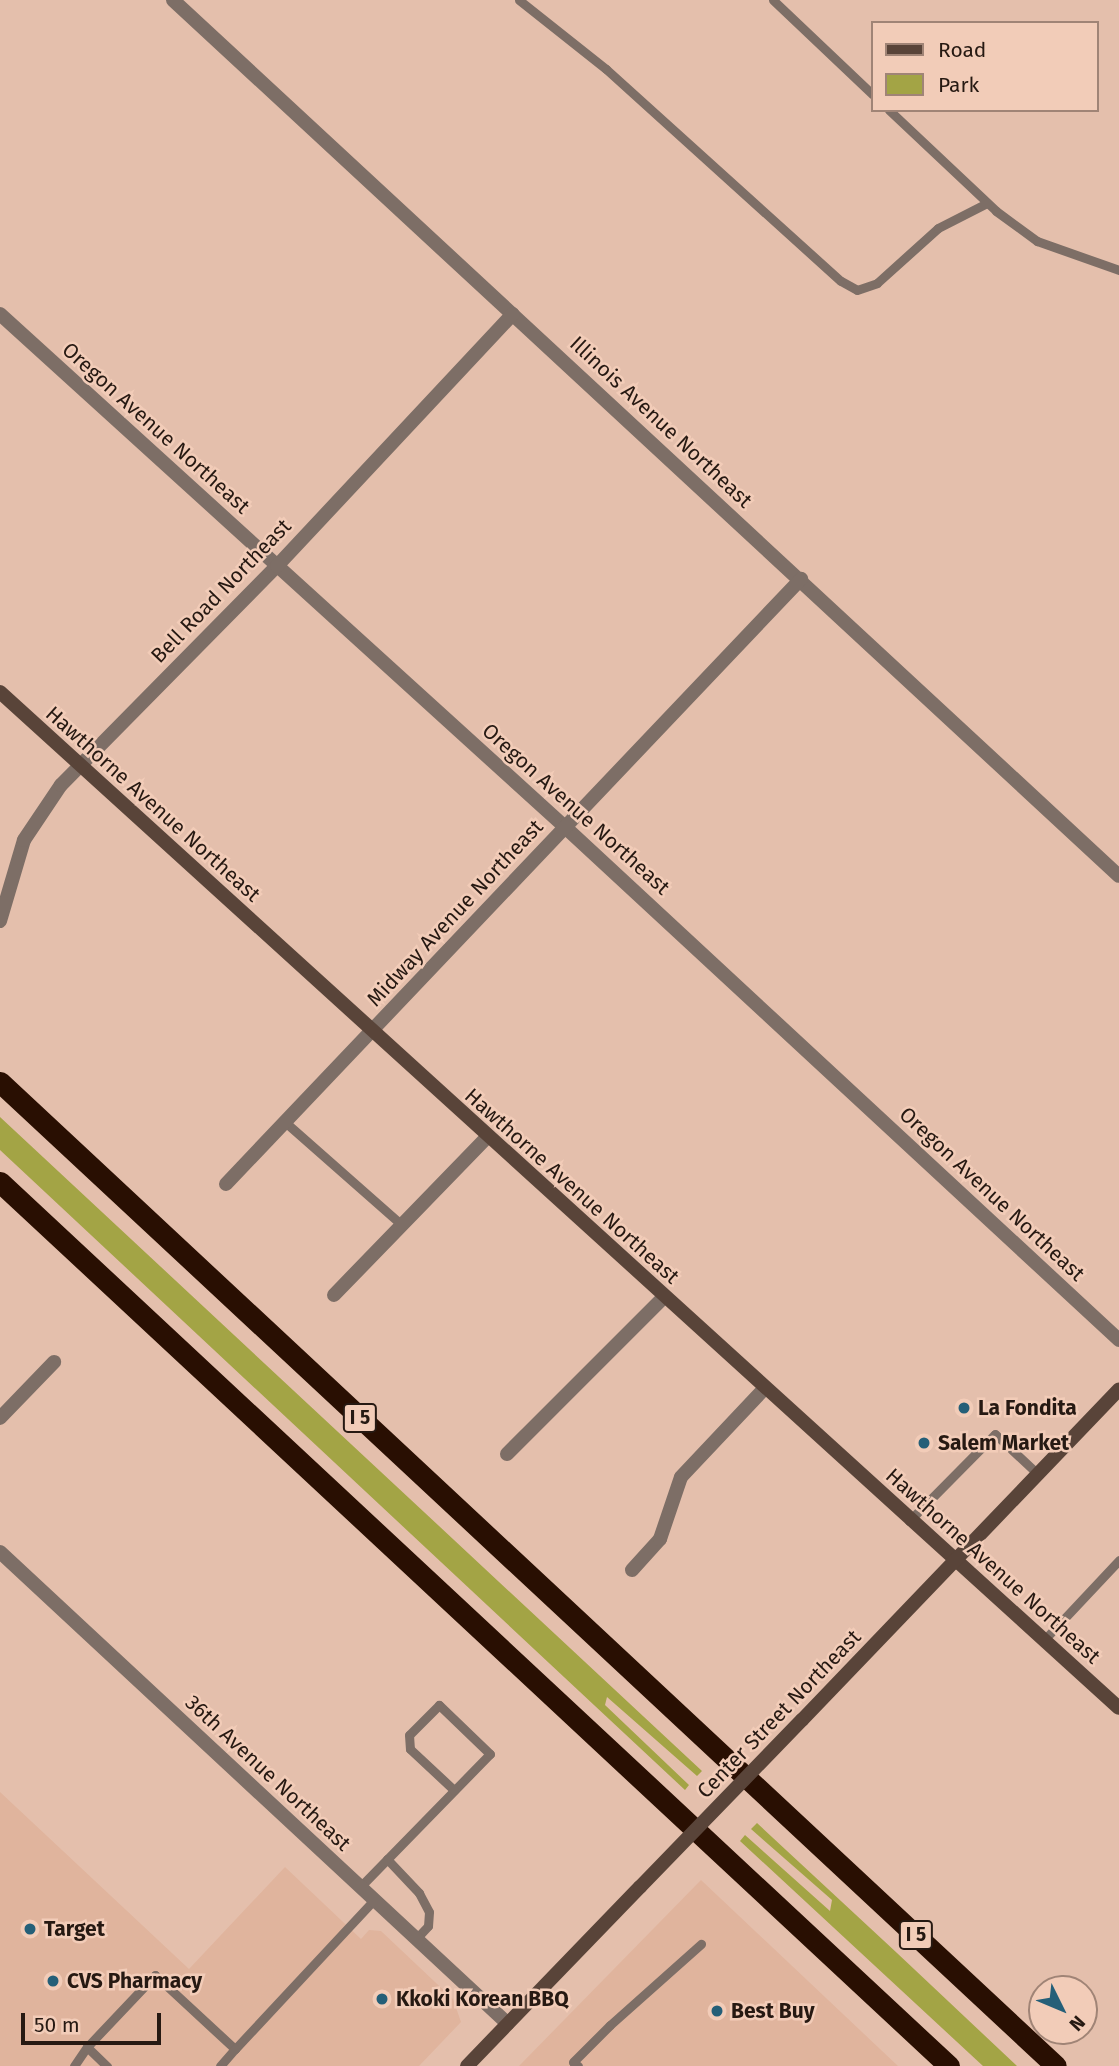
<!DOCTYPE html>
<style>
body{margin:0}
#map{position:relative;width:1119px;height:2066px;overflow:hidden;background:#e4bfac;font-family:"Fira Sans",sans-serif}
div>[style]{position:absolute}
[style*='--x']{left:calc(var(--x)*1px);top:calc(var(--y)*1px);width:calc(var(--w)*1px);rotate:calc(var(--a)*1deg)}
.built>*{inset:0;background:#e0b49d}
.green>*{inset:0;background:#a3a445}
.lane>*{height:9px;margin:-4.5px;padding:0 4.5px;transform-origin:4.5px;border-radius:4.5px;background:#7d6e66}
.street>*{height:14px;margin:-7px;padding:0 7px;transform-origin:7px;border-radius:7px;background:#7d6e66}
.secondary>*{height:14px;margin:-7px;padding:0 7px;transform-origin:7px;border-radius:7px;background:#594439}
.highway>*{height:21px;margin:-10.5px;padding:0 10.5px;transform-origin:10.5px;border-radius:10.5px;background:#290f02}
.secondary-bridge>*{height:14px;margin:-7px;padding:0 7px;transform-origin:7px;border-radius:7px;background:#594439}
.dots>*{width:19px;height:19px;translate:-50% -50%;box-sizing:border-box;border:4px solid #f2ccb8;border-radius:50%}
span{translate:-50% -50%;white-space:nowrap;text-align:center;line-height:1.15;-webkit-text-stroke:5px #f2ccb8;paint-order:stroke}
.shield-label span{padding:2px 5px;background:#f2ccb8;border:2px solid;border-radius:5px;-webkit-text-stroke-width:0}
.shield-label{font-size:19px;color:#261912;font-weight:700}
.street-label{font-size:21px;color:#261912}
.poi-label{font-size:21px;color:#261912;font-weight:700}
.left{translate:0 -50%;text-align:left}
.legend{position:absolute;left:871px;top:21px;width:228px;height:91px;box-sizing:border-box;background:#f2ccb8;border:2px solid #a08476;margin:0;padding:9px 12px;list-style:none;font-size:21px;color:#261912}
.legend li{display:flex;align-items:center;gap:14px;height:35px}
.legend b{width:35px;border:2px solid #a08476}
.north{position:absolute;left:1028px;top:1975px;width:70px;height:70px;box-sizing:border-box;background:#f2ccb8;border:2px solid #a08476;border-radius:50%;rotate:133deg;font-size:19px;font-weight:700;line-height:28px;text-align:center;color:#261912}
.north::after{content:'';display:block;margin:auto;width:24px;height:32px;background:#255f78;clip-path:polygon(50% 0,100% 100%,50% 72%,0 100%)}
.scale{position:absolute;left:21px;top:2013px;width:140px;height:32px;box-sizing:border-box;border:4px solid #261912;border-top:0;padding-left:9px;font-size:21px;line-height:24px;white-space:nowrap;color:#261912;-webkit-text-stroke:5px #f2ccb8;paint-order:stroke}
</style>
<div id="map">
<div class="built">
<div style="clip-path:polygon(0 1792px,189px 1969px,285px 1867px,361px 1939px,369px 1930px,381px 1931px,453px 1999px,461px 2022px,419px 2066px,0 2066px)"></div>
<div style="clip-path:polygon(701px 1880px,898px 2066px,519px 2066px)"></div>
</div>
<div class="green">
<div style="clip-path:polygon(0 1117px,702px 1771px,697px 1776px,607px 1697px,605px 1705px,689px 1785px,685px 1790px,0 1150px)"></div>
<div style="clip-path:polygon(757px 1823px,897px 1953px,1017px 2066px,983px 2066px,740px 1841px,745px 1835px,830px 1911px,832px 1900px,751px 1829px)"></div>
</div>
<div class="lane">
<div style="--x:519;--y:0;--w:111;--a:38.4"></div>
<div style="--x:606;--y:69;--w:316;--a:42.1"></div>
<div style="--x:841;--y:281;--w:18;--a:29"></div>
<div style="--x:857;--y:290;--w:21;--a:-19"></div>
<div style="--x:877;--y:283;--w:82;--a:-42"></div>
<div style="--x:938;--y:228;--w:55;--a:-27"></div>
<div style="--x:773;--y:0;--w:137;--a:43.5"></div>
<div style="--x:889;--y:110;--w:147;--a:43.3"></div>
<div style="--x:996;--y:211;--w:51;--a:36.2"></div>
<div style="--x:1037;--y:241;--w:87;--a:19.5"></div>
<div style="--x:285;--y:1122;--w:156;--a:41.4"></div>
<div style="--x:909;--y:1521;--w:122;--a:-45.3"></div>
<div style="--x:995;--y:1434;--w:60;--a:43"></div>
<div style="--x:1044;--y:1640;--w:110;--a:-46.8"></div>
<div style="--x:387;--y:1859;--w:47;--a:46.7"></div>
<div style="--x:419;--y:1893;--w:21;--a:62"></div>
<div style="--x:429;--y:1912;--w:14;--a:94"></div>
<div style="--x:428;--y:1926;--w:18;--a:133"></div>
<div style="--x:360;--y:1887;--w:186;--a:-45.7"></div>
<div style="--x:490;--y:1754;--w:71;--a:-136.1"></div>
<div style="--x:439;--y:1705;--w:42;--a:135"></div>
<div style="--x:409;--y:1735;--w:14;--a:86"></div>
<div style="--x:410;--y:1749;--w:60;--a:43"></div>
<div style="--x:87;--y:2047;--w:99;--a:-46.6"></div>
<div style="--x:155;--y:1975;--w:109;--a:42.8"></div>
<div style="--x:235;--y:2049;--w:204;--a:-47"></div>
<div style="--x:74;--y:2066;--w:23;--a:-56"></div>
<div style="--x:87;--y:2047;--w:28;--a:44"></div>
<div style="--x:220;--y:2066;--w:23;--a:-49"></div>
<div style="--x:578;--y:2066;--w:6;--a:-141"></div>
<div style="--x:573;--y:2062;--w:52;--a:-45"></div>
<div style="--x:610;--y:2025;--w:122;--a:-41.7"></div>
</div>
<div class="street">
<div style="--x:173;--y:0;--w:1289;--a:42.8"></div>
<div style="--x:0;--y:314;--w:763;--a:42.24"></div>
<div style="--x:565;--y:827;--w:755;--a:42.8"></div>
<div style="--x:0;--y:921;--w:84;--a:-73.5"></div>
<div style="--x:24;--y:840;--w:66;--a:-56.1"></div>
<div style="--x:61;--y:785;--w:308;--a:-45.4"></div>
<div style="--x:277;--y:566;--w:345;--a:-46.9"></div>
<div style="--x:226;--y:1184;--w:835;--a:-46.46"></div>
<div style="--x:334;--y:1295;--w:220;--a:-45.9"></div>
<div style="--x:0;--y:1418;--w:78;--a:-46"></div>
<div style="--x:507;--y:1454;--w:222;--a:-45"></div>
<div style="--x:0;--y:1552;--w:693;--a:42.9"></div>
<div style="--x:632;--y:1570;--w:42;--a:-47.9"></div>
<div style="--x:660;--y:1539;--w:65;--a:-71.3"></div>
<div style="--x:681;--y:1477;--w:122;--a:-46.7"></div>
</div>
<div class="secondary">
<div style="--x:0;--y:692;--w:1511;--a:42.24"></div>
<div style="--x:802;--y:1720;--w:458;--a:-46.2"></div>
<div style="--x:467;--y:2066;--w:249;--a:-46"></div>
</div>
<div class="highway">
<div style="--x:0;--y:1082;--w:1443;--a:42.98"></div>
<div style="--x:0;--y:1182;--w:1297;--a:42.97"></div>
</div>
<div class="secondary-bridge">
<div style="--x:640;--y:1887;--w:233;--a:-45.9"></div>
</div>
<div class="dots">
<div style="left:964px;top:1408px;background:#255f78"></div>
<div style="left:924px;top:1443px;background:#255f78"></div>
<div style="left:30px;top:1929px;background:#255f78"></div>
<div style="left:53px;top:1981px;background:#255f78"></div>
<div style="left:382px;top:1999px;background:#255f78"></div>
<div style="left:717px;top:2011px;background:#255f78"></div>
</div>
<div class="shield-label">
<span style="left:360px;top:1418px">I 5</span>
<span style="left:916px;top:1935px">I 5</span>
</div>
<div class="street-label">
<span style="left:661px;top:422px;rotate:43deg">Illinois Avenue Northeast</span>
<span style="left:156px;top:428px;rotate:42deg">Oregon Avenue Northeast</span>
<span style="left:221px;top:591px;rotate:-46deg">Bell Road Northeast</span>
<span style="left:153px;top:804px;rotate:42deg">Hawthorne Avenue Northeast</span>
<span style="left:576px;top:809px;rotate:42deg">Oregon Avenue Northeast</span>
<span style="left:455px;top:913px;rotate:-47deg">Midway Avenue Northeast</span>
<span style="left:572px;top:1186px;rotate:42deg">Hawthorne Avenue Northeast</span>
<span style="left:992px;top:1194px;rotate:43deg">Oregon Avenue Northeast</span>
<span style="left:993px;top:1566px;rotate:42deg">Hawthorne Avenue Northeast</span>
<span style="left:779px;top:1714px;rotate:-46deg">Center Street Northeast</span>
<span style="left:268px;top:1773px;rotate:43deg">36th Avenue Northeast</span>
</div>
<div class="poi-label">
<span class="left" style="left:978px;top:1408px">La Fondita</span>
<span class="left" style="left:938px;top:1443px">Salem Market</span>
<span class="left" style="left:44px;top:1929px">Target</span>
<span class="left" style="left:67px;top:1981px">CVS Pharmacy</span>
<span class="left" style="left:396px;top:1999px">Kkoki Korean BBQ</span>
<span class="left" style="left:731px;top:2011px">Best Buy</span>
</div>
<ul class="legend">
<li><b style="height:9px;background:#594439"></b>Road</li>
<li><b style="height:19px;background:#a3a445"></b>Park</li>
</ul>
<div class="north">N</div>
<div class="scale">50 m</div>
</div>
